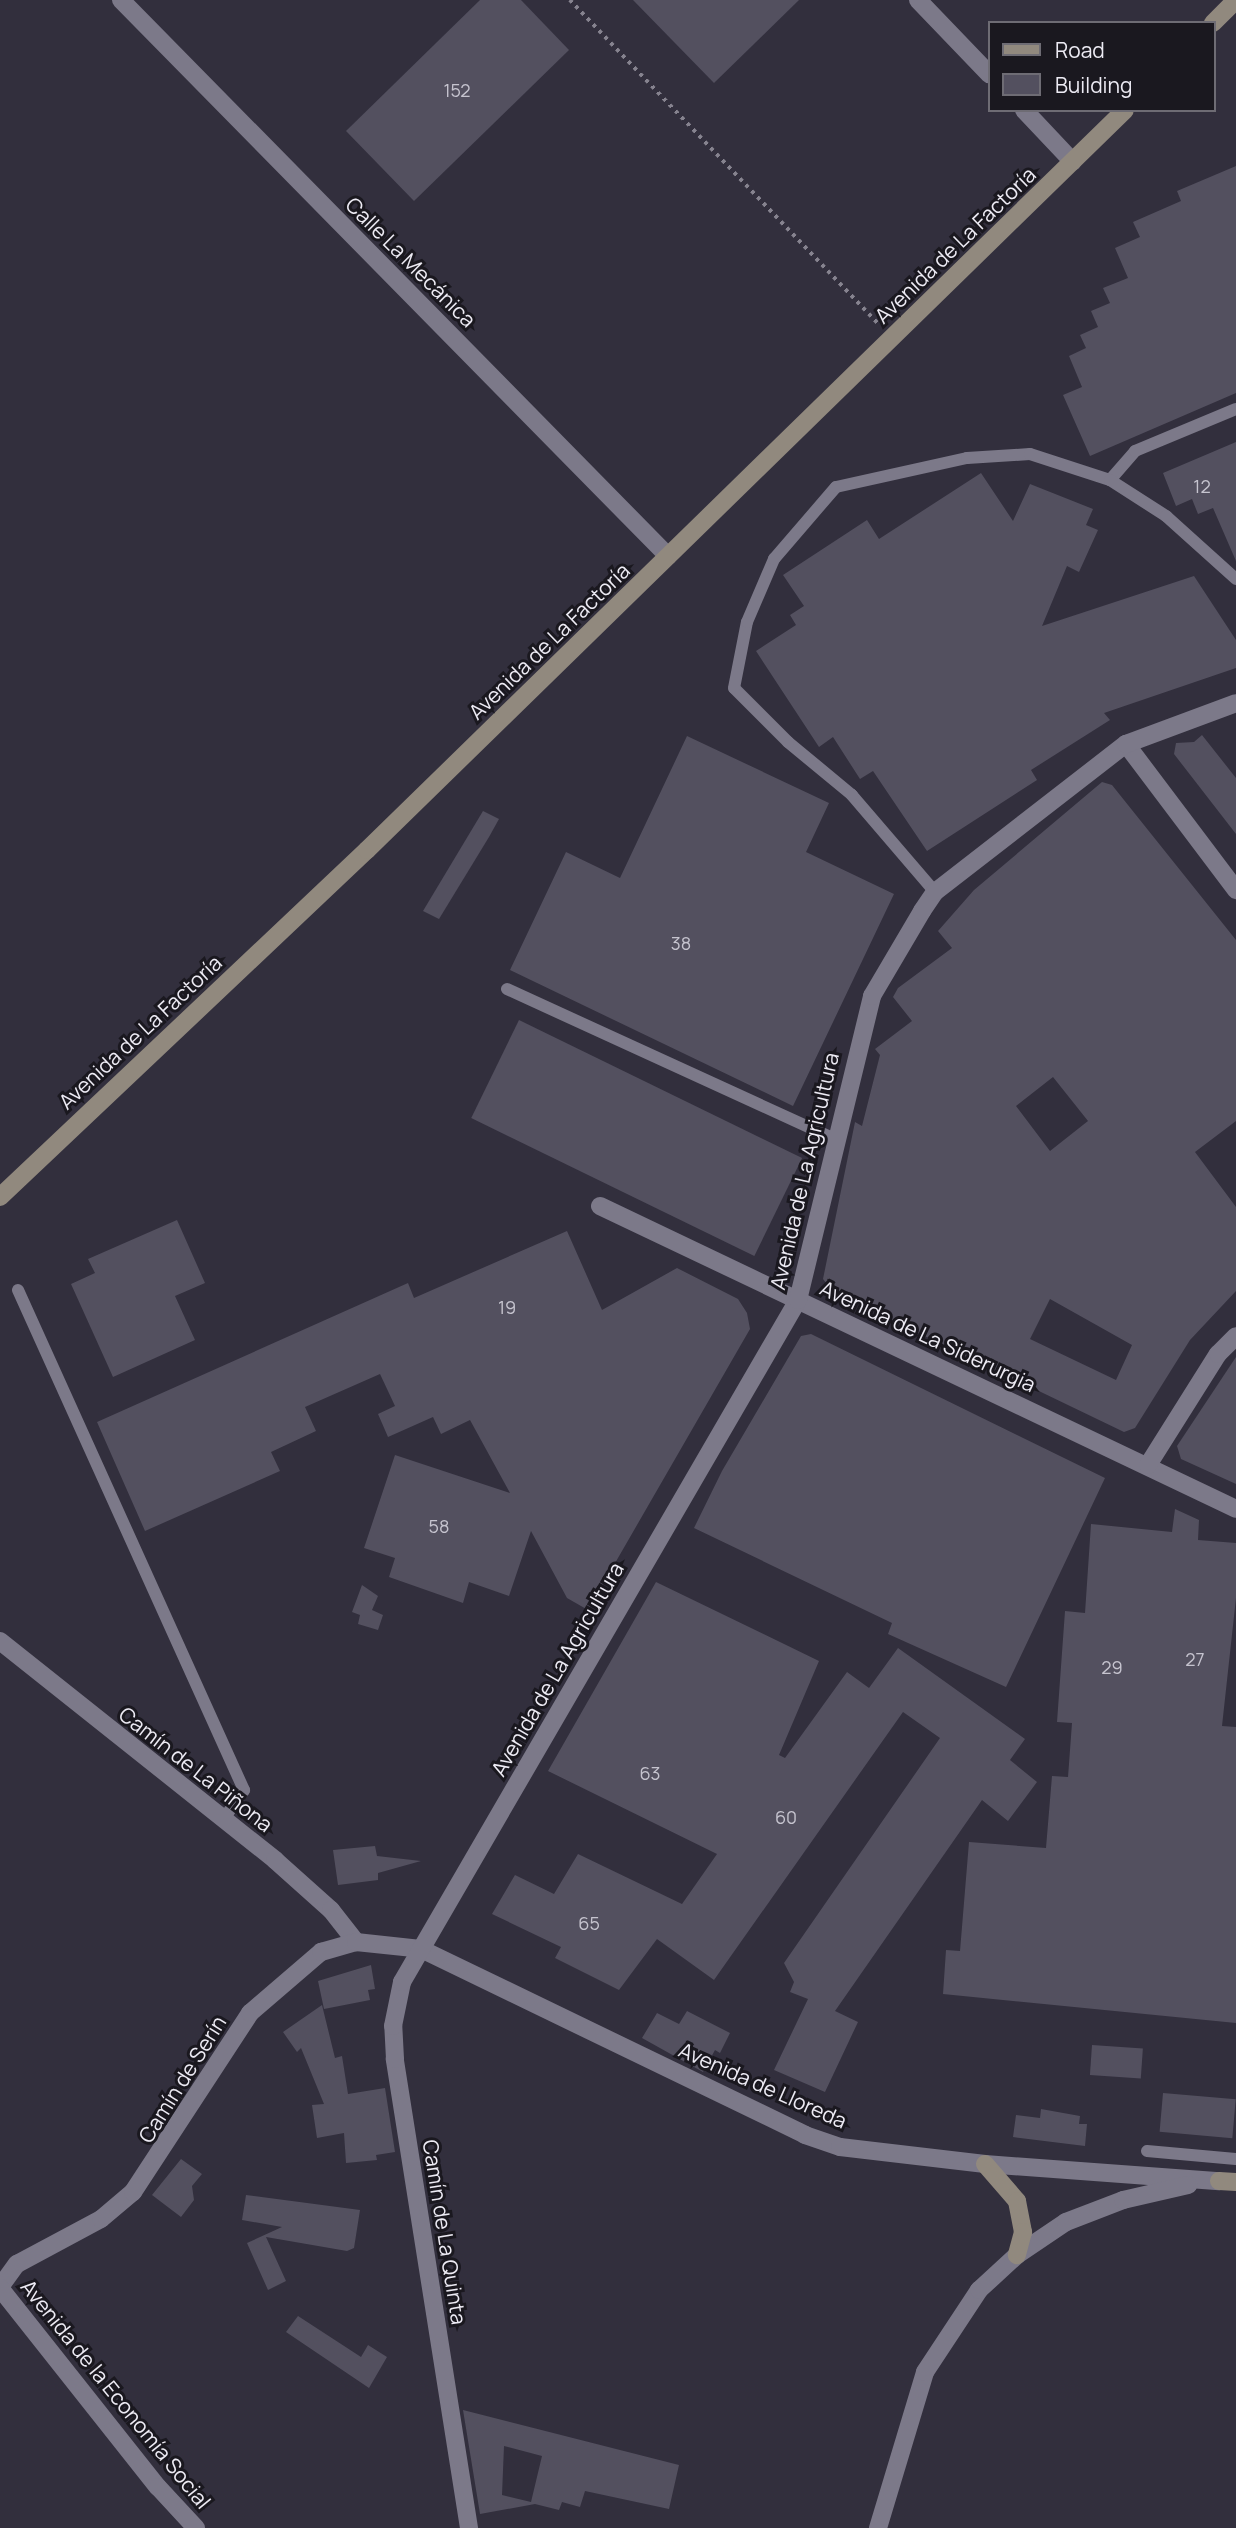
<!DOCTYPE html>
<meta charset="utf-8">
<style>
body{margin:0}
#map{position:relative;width:1236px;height:2528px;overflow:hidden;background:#322f3d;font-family:Manrope,sans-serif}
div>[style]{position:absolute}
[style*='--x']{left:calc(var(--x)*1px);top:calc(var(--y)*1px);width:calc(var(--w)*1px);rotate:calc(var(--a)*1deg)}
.building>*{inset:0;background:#53505f;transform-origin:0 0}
.path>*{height:3.5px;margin-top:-1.75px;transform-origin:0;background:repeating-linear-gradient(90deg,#86838f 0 3.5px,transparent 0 8.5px)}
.lane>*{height:12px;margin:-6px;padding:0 6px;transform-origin:6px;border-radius:6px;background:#7c7989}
.street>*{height:18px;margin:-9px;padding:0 9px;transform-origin:9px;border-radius:9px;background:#7c7989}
.secondary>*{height:18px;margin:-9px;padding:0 9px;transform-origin:9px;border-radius:9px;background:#91897e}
span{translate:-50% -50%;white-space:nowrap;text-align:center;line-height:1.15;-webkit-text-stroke:6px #1a181f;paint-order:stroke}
.number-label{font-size:18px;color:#c6c4cf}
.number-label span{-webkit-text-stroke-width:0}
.street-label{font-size:21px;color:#edebf4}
.legend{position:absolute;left:988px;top:21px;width:228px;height:91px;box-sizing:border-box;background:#1a181f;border:2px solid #6e6c74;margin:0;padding:9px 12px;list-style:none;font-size:21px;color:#edebf4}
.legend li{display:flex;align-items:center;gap:14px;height:35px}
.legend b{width:35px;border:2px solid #6e6c74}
</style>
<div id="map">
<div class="building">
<div style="clip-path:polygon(480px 0,521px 0,569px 50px,414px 201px,346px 131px)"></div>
<div style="clip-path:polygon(633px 0,799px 0,714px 83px)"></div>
<div style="clip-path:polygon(1236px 166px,1236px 393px,1090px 456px,1063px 395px,1082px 387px,1069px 356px,1086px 348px,1080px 335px,1098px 327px,1091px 311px,1110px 303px,1103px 288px,1128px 278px,1115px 248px,1140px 237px,1133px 222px,1181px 201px,1177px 191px)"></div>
<div style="clip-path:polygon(1236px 442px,1236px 561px,1213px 508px,1198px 514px,1192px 499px,1176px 506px,1163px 473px)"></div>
<div style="clip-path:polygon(981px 473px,1013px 521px,1030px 484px,1093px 509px,1086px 525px,1098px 530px,1079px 572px,1067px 566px,1042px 626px,1194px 576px,1236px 640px,1236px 668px,1104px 713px,1110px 720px,1031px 770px,1037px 780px,927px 851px,873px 771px,860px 779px,833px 737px,819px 747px,756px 651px,796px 625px,790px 615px,804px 606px,783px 575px,867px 520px,879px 539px)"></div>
<div style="clip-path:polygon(1202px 735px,1236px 778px,1236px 834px,1174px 754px,1176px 743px,1194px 742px)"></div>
<div style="clip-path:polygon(687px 736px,829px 803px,806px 852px,894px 894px,793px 1106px,510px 970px,566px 852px,620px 878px)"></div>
<div style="clip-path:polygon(evenodd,1102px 782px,1112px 785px,1236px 940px,1236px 1121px,1195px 1152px,1236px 1207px,1236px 1291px,1190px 1340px,1135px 1428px,1124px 1432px,833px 1292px,823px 1279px,855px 1122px,862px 1126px,880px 1055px,875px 1049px,912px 1021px,893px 997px,898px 988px,952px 948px,938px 931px,974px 890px,1102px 782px,1053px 1077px,1088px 1121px,1050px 1151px,1016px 1106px,1053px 1077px,1102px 782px,1050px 1299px,1132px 1345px,1116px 1380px,1030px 1339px,1050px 1299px)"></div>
<div style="clip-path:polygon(483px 811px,499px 819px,489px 837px,439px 919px,423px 911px)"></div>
<div style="left:519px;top:1020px;width:315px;height:109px;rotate:26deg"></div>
<div style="clip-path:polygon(177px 1220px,205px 1283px,175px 1296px,195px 1340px,113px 1377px,71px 1284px,95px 1273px,88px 1259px)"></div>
<div style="clip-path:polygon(567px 1231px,602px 1310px,677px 1268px,738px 1299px,747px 1313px,750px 1329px,588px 1610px,567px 1598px,531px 1531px,509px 1596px,469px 1582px,463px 1603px,389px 1577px,395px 1558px,364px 1548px,395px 1455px,510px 1493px,470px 1420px,441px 1434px,433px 1417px,388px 1437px,378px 1414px,395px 1406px,380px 1374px,305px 1407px,316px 1431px,271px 1452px,280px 1471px,145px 1531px,97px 1422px,408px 1283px,414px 1298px)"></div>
<div style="clip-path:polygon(811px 1334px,1105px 1478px,1006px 1687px,888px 1634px,892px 1623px,694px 1528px,722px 1471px,801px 1336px)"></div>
<div style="clip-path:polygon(1236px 1357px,1236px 1484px,1181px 1459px,1177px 1446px)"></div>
<div style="clip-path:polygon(1175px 1509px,1199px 1520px,1198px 1540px,1236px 1543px,1236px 1598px,1222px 1726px,1236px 1727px,1236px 2023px,943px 1994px,946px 1950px,960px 1951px,969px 1842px,1046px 1848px,1052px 1776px,1068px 1777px,1072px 1723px,1057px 1722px,1065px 1611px,1085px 1613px,1091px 1524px,1172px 1532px)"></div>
<div style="clip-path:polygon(656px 1582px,819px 1661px,779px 1755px,785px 1758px,847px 1672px,869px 1688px,898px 1648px,1025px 1739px,1010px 1760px,1037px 1782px,1008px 1821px,982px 1800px,835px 2011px,858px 2022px,825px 2092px,774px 2070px,808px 1999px,790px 1992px,794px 1982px,784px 1963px,940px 1738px,903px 1712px,714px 1980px,657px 1939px,619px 1990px,555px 1958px,561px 1947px,492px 1914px,515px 1875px,554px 1894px,578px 1854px,682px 1904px,717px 1854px,548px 1771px)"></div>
<div style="clip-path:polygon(362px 1585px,378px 1596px,372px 1610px,383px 1615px,378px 1630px,358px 1624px,360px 1615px,352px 1612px)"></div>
<div style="clip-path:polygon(375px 1846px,377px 1856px,421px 1861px,378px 1873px,378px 1880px,338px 1885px,333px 1850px)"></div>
<div style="clip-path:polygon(371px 1965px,375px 1989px,368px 1990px,370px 2000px,324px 2009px,318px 1981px)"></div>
<div style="clip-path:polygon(322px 2005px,335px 2058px,342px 2056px,348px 2094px,385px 2088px,395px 2152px,376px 2155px,377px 2160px,346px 2163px,344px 2133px,317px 2138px,312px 2105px,324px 2104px,301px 2048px,297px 2052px,283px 2032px)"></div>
<div style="clip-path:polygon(687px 2011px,730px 2033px,720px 2053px,715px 2050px,703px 2072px,642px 2038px,657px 2013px,679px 2024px)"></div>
<div style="left:1092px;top:2045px;width:51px;height:30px;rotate:4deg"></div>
<div style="left:1163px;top:2093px;width:73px;height:39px;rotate:5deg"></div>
<div style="clip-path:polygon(1041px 2109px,1080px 2116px,1079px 2124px,1087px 2124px,1085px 2146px,1013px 2137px,1016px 2115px,1040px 2118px)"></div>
<div style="clip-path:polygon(181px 2159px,202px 2174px,192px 2186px,194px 2200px,181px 2217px,152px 2195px)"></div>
<div style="clip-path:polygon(246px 2195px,360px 2210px,354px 2248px,347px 2251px,266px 2237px,286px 2281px,268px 2290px,247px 2243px,282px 2227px,242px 2220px)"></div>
<div style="clip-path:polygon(298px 2316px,361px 2357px,368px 2345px,387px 2357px,369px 2388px,286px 2332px)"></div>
<div style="clip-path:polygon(evenodd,463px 2410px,679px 2465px,669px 2509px,585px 2491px,580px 2507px,562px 2502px,559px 2510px,535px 2504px,480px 2514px,463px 2410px,504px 2446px,542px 2456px,531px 2502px,502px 2495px,504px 2446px)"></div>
</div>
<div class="path">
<div style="--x:570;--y:0;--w:446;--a:46.4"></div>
</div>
<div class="lane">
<div style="--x:1110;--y:480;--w:38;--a:-49"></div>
<div style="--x:1135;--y:451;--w:109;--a:-22.6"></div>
<div style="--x:935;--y:892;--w:128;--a:-130.6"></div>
<div style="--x:852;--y:795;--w:83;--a:-140.4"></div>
<div style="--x:788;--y:742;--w:76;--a:-135"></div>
<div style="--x:734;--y:688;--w:67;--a:-78.9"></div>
<div style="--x:747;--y:622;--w:69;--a:-66.8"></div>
<div style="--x:774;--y:559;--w:95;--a:-49.3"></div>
<div style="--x:836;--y:487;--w:134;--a:-12.5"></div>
<div style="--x:967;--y:458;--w:63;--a:-3.6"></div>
<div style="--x:1030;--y:454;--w:84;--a:18"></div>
<div style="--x:1110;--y:480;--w:67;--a:32.7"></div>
<div style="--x:1166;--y:516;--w:94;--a:42"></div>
<div style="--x:507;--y:989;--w:361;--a:24.6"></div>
<div style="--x:18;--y:1290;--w:549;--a:65.68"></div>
<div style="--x:244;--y:1790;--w:37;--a:125"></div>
<div style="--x:1147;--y:2151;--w:89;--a:5.1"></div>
</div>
<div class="street">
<div style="--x:121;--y:0;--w:780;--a:45.47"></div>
<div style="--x:918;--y:0;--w:103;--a:46.2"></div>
<div style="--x:1024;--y:110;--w:71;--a:46.7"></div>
<div style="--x:1126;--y:744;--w:183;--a:53"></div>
<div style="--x:600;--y:1206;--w:704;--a:25.47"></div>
<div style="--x:1148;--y:1465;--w:131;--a:-57.8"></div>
<div style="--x:1218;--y:1354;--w:25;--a:-45"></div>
<div style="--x:0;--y:1641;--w:352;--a:38.5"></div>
<div style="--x:275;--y:1860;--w:75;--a:41.8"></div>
<div style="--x:331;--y:1910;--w:41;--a:52"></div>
<div style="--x:0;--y:2287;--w:29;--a:-54"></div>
<div style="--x:17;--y:2264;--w:95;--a:-28.2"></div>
<div style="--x:101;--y:2219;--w:42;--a:-40.2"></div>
<div style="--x:133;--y:2192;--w:214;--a:-56.8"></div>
<div style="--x:250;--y:2013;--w:94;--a:-40.7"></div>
<div style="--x:321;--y:1952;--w:36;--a:-16"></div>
<div style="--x:356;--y:1942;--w:65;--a:6.1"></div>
<div style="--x:421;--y:1949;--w:427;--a:25.8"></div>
<div style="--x:805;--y:2135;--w:37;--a:19"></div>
<div style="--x:840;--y:2147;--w:146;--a:6.7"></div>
<div style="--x:985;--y:2164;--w:235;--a:4.2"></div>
<div style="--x:0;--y:2288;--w:254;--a:51.6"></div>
<div style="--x:158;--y:2487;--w:56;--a:47.2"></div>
<div style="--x:469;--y:2528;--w:475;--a:-99"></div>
<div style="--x:395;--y:2059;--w:33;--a:-93"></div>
<div style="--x:393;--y:2026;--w:45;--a:-78.4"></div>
<div style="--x:402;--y:1982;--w:789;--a:-59.86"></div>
<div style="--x:798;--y:1300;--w:313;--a:-76.3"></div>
<div style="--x:872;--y:996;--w:99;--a:-59.5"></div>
<div style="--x:922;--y:911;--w:23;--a:-56"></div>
<div style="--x:935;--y:892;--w:242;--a:-37.8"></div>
<div style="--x:1126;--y:744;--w:117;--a:-20.4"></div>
<div style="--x:878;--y:2528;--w:163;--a:-73.2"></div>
<div style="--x:925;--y:2372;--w:98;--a:-56.6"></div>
<div style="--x:979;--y:2290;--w:52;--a:-42.6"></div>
<div style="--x:1017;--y:2255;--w:59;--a:-34"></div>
<div style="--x:1066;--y:2222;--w:61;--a:-21.1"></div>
<div style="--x:1123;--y:2200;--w:67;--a:-13"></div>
</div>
<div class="secondary">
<div style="--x:1213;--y:23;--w:33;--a:-45"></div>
<div style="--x:0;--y:1197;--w:505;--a:-43.4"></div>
<div style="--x:367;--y:850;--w:1059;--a:-44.31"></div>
<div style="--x:985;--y:2164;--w:49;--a:49.1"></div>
<div style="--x:1017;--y:2201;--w:32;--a:79"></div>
<div style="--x:1023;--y:2232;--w:24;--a:105"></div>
<div style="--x:1219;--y:2181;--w:17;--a:3"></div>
</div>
<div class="number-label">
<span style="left:457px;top:90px">152</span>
<span style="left:1202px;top:486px">12</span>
<span style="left:681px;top:943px">38</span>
<span style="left:507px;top:1307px">19</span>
<span style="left:439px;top:1526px">58</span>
<span style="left:1195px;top:1659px">27</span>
<span style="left:1112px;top:1667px">29</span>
<span style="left:650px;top:1773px">63</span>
<span style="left:786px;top:1817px">60</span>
<span style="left:589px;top:1923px">65</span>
</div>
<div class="street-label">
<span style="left:955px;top:245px;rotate:-44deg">Avenida de La Factoría</span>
<span style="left:411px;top:262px;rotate:45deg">Calle La Mecánica</span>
<span style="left:549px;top:641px;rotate:-44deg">Avenida de La Factoría</span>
<span style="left:140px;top:1032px;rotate:-43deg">Avenida de La Factoría</span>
<span style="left:804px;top:1171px;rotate:-77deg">Avenida de La Agricultura</span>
<span style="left:928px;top:1336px;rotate:25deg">Avenida de La Siderurgia</span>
<span style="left:557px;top:1669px;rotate:-60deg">Avenida de La Agricultura</span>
<span style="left:196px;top:1769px;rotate:38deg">Camín de La Piñona</span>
<span style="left:182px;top:2079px;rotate:-58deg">Camín de Serín</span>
<span style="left:763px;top:2085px;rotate:24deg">Avenida de Lloreda</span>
<span style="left:445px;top:2232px;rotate:81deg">Camín de La Quinta</span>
<span style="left:116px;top:2394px;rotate:51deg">Avenida de la Economía Social</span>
</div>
<ul class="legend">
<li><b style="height:9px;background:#91897e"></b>Road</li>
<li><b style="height:19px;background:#53505f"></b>Building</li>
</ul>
</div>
